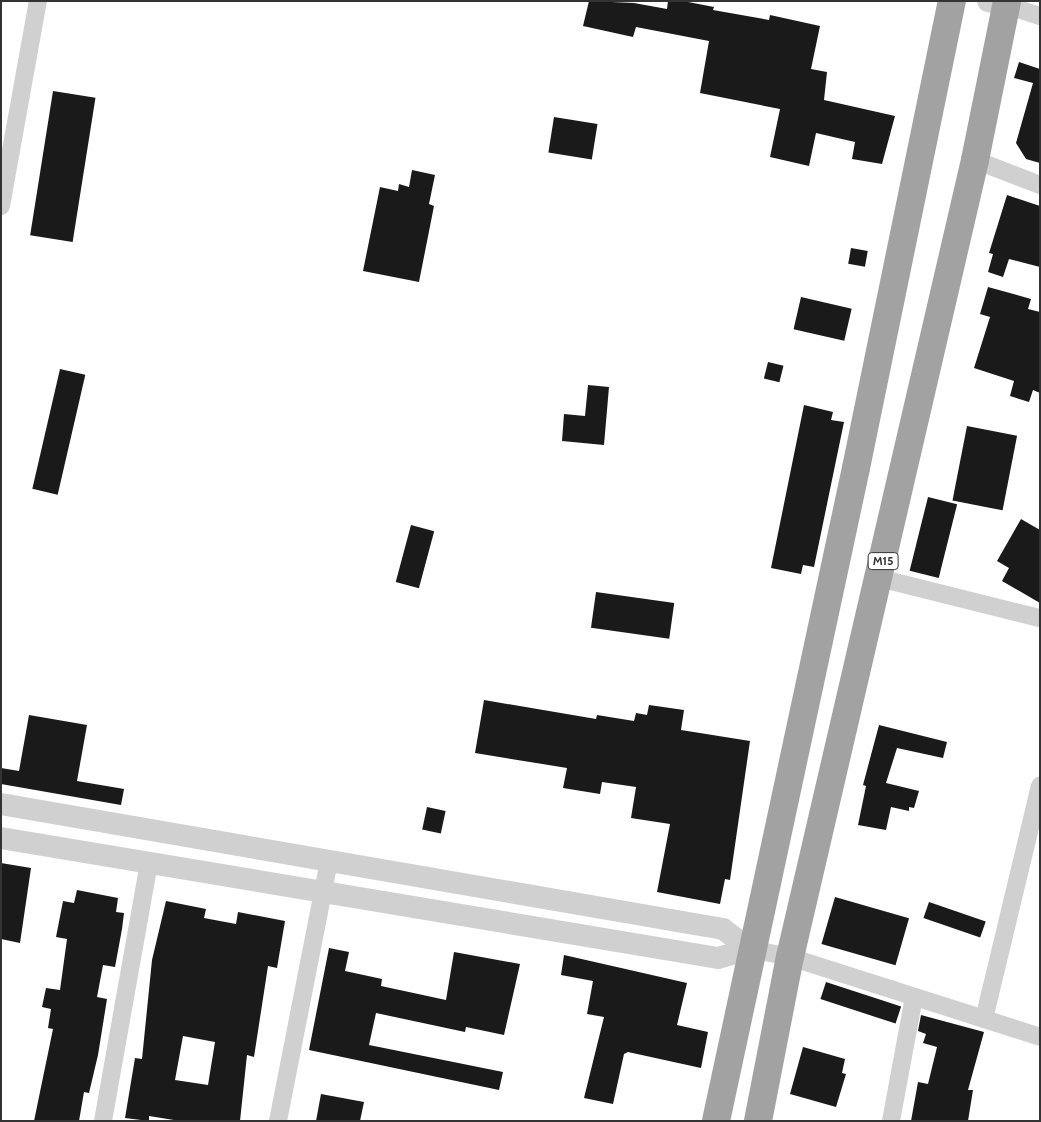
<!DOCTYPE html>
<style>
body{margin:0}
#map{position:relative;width:1041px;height:1122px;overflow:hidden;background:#fff;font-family:Cabin,sans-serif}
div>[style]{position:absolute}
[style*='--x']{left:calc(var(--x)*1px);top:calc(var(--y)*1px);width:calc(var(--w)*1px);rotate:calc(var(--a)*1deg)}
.building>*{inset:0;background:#1a1a1a;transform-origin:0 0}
.minor>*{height:18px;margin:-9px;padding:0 9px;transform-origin:9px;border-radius:9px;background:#d0d0d0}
.tertiary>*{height:22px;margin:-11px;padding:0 11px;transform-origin:11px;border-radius:11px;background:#d0d0d0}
.trunk>*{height:28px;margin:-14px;padding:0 14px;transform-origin:14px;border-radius:14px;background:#a2a2a2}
span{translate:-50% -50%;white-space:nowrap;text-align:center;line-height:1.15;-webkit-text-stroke:5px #fff;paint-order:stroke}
.shield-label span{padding:1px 4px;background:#fff;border:1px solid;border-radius:4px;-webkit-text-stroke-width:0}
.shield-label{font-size:12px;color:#333;font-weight:700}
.frame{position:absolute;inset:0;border:2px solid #333;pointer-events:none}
</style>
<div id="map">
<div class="building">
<div style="clip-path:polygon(589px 1px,634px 3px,667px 9px,668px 1px,683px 1px,714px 7px,713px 10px,769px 20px,770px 15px,820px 26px,811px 69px,827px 72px,824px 100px,895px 116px,882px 164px,852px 159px,855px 142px,816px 133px,809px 166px,770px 157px,780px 109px,700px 93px,709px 41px,636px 27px,633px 37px,583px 26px)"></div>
<div style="clip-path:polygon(1019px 62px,1040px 69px,1040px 163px,1026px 159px,1016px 143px,1033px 83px,1014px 78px)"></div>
<div style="left:53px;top:91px;width:43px;height:146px;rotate:9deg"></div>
<div style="left:554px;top:117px;width:44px;height:36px;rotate:9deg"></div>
<div style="clip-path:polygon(412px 170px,435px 175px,429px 204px,434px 206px,419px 282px,363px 271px,380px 187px,398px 191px,399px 184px,409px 187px)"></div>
<div style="clip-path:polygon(1007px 195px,1040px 206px,1040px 267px,1009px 259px,1003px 277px,988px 272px,993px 254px,989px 253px)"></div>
<div style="left:851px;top:248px;width:17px;height:16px;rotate:10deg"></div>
<div style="clip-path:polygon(988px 287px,1031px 299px,1028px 309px,1040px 312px,1040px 393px,1033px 390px,1029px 402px,1010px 396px,1014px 381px,974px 368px,990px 317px,980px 314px)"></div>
<div style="left:801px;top:297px;width:52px;height:33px;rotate:13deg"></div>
<div style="left:768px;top:362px;width:16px;height:17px;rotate:14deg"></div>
<div style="left:60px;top:369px;width:26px;height:123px;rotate:13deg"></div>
<div style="clip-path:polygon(588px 385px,609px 387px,604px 445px,562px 441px,564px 414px,585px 416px)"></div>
<div style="clip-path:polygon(804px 405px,833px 412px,831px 420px,844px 422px,814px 567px,803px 565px,801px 574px,771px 568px)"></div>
<div style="left:967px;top:426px;width:51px;height:76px;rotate:11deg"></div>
<div style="left:928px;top:497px;width:30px;height:76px;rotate:14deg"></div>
<div style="clip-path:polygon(1021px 519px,1040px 530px,1040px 603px,1002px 581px,1009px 568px,997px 561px)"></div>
<div style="left:411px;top:525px;width:24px;height:59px;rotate:15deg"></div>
<div style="left:596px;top:592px;width:79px;height:36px;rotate:8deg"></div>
<div style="clip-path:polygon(484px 700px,596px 719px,597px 715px,634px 721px,636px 713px,647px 715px,649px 705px,684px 710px,681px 730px,750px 741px,730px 880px,725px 879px,720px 904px,657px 892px,670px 824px,631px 818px,636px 787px,602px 782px,600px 794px,563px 788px,567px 768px,475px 753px)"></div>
<div style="clip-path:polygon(29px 715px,87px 725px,77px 781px,124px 789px,121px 805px,1px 784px,1px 768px,19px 771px)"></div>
<div style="clip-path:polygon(879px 725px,947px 742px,943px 758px,897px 748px,886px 783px,919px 791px,914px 808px,909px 807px,909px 811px,891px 807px,886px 830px,858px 825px,866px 786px,863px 785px)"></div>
<div style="left:427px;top:807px;width:19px;height:23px;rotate:12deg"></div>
<div style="clip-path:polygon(1px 863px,31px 868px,20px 943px,1px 939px)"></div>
<div style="clip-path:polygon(77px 890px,118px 898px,116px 912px,124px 913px,122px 929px,115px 967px,103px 965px,97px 997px,107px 999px,98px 1055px,89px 1093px,84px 1092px,79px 1121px,34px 1121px,53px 1029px,48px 1028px,51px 1009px,42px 1007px,46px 988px,60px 990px,67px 939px,56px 937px,63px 901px,74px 903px)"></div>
<div style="left:835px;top:897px;width:77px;height:49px;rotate:16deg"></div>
<div style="clip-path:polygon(evenodd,166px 901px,206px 909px,204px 918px,236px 924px,238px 912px,285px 921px,277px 968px,268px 966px,254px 1057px,247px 1055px,240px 1121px,180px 1121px,149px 1116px,149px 1121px,125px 1118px,135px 1058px,142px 1059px,152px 960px,166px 901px,183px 1036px,215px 1042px,208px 1085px,175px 1080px,183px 1036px)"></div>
<div style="left:929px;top:902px;width:60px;height:17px;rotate:19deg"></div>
<div style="clip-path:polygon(329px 948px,349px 952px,345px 971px,382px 979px,381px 986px,446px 1000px,454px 952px,520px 964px,504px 1035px,466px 1027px,465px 1032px,376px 1013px,369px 1045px,503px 1072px,499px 1090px,309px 1050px)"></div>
<div style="clip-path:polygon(564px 955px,687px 983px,677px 1025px,708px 1032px,701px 1068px,628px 1052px,624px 1054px,613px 1104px,584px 1098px,604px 1017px,587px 1014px,593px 981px,561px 975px)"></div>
<div style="left:826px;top:982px;width:79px;height:18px;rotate:18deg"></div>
<div style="clip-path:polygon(921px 1015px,984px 1032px,968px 1090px,973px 1090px,968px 1121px,911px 1121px,918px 1082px,928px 1084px,937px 1047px,923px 1043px,926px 1034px,918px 1031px)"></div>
<div style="clip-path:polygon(803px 1047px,845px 1059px,842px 1073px,846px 1074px,836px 1107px,790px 1094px)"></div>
<div style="clip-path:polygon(321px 1094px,364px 1102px,360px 1121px,316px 1121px)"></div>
</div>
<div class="minor">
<div style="--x:1006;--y:5;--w:36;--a:18"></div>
<div style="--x:975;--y:160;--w:70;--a:21"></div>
<div style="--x:1;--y:206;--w:208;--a:-79.8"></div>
<div style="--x:879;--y:578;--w:166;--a:14"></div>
<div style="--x:750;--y:949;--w:41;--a:11.3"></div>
<div style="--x:790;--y:957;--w:262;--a:17.7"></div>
<div style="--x:984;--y:1019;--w:240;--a:-76.5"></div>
<div style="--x:103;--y:1121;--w:262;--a:-79.9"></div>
<div style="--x:278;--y:1121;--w:266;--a:-78.9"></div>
<div style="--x:891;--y:1121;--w:126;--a:-79.5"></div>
</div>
<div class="tertiary">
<div style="--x:988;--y:1;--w:18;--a:13"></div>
<div style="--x:1;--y:804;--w:733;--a:9.82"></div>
<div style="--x:723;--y:929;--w:34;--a:37"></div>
<div style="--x:1;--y:838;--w:727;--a:9.5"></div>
<div style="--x:718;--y:958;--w:33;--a:-16"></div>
</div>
<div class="trunk">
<div style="--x:716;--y:1121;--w:668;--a:-77.9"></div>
<div style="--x:856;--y:468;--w:477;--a:-78.4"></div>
<div style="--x:758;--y:1121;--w:167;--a:-79"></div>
<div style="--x:790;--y:957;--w:818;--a:-76.93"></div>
<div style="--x:975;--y:160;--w:162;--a:-78.6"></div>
</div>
<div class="shield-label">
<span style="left:883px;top:561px">M15</span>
</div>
<div class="frame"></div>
</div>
